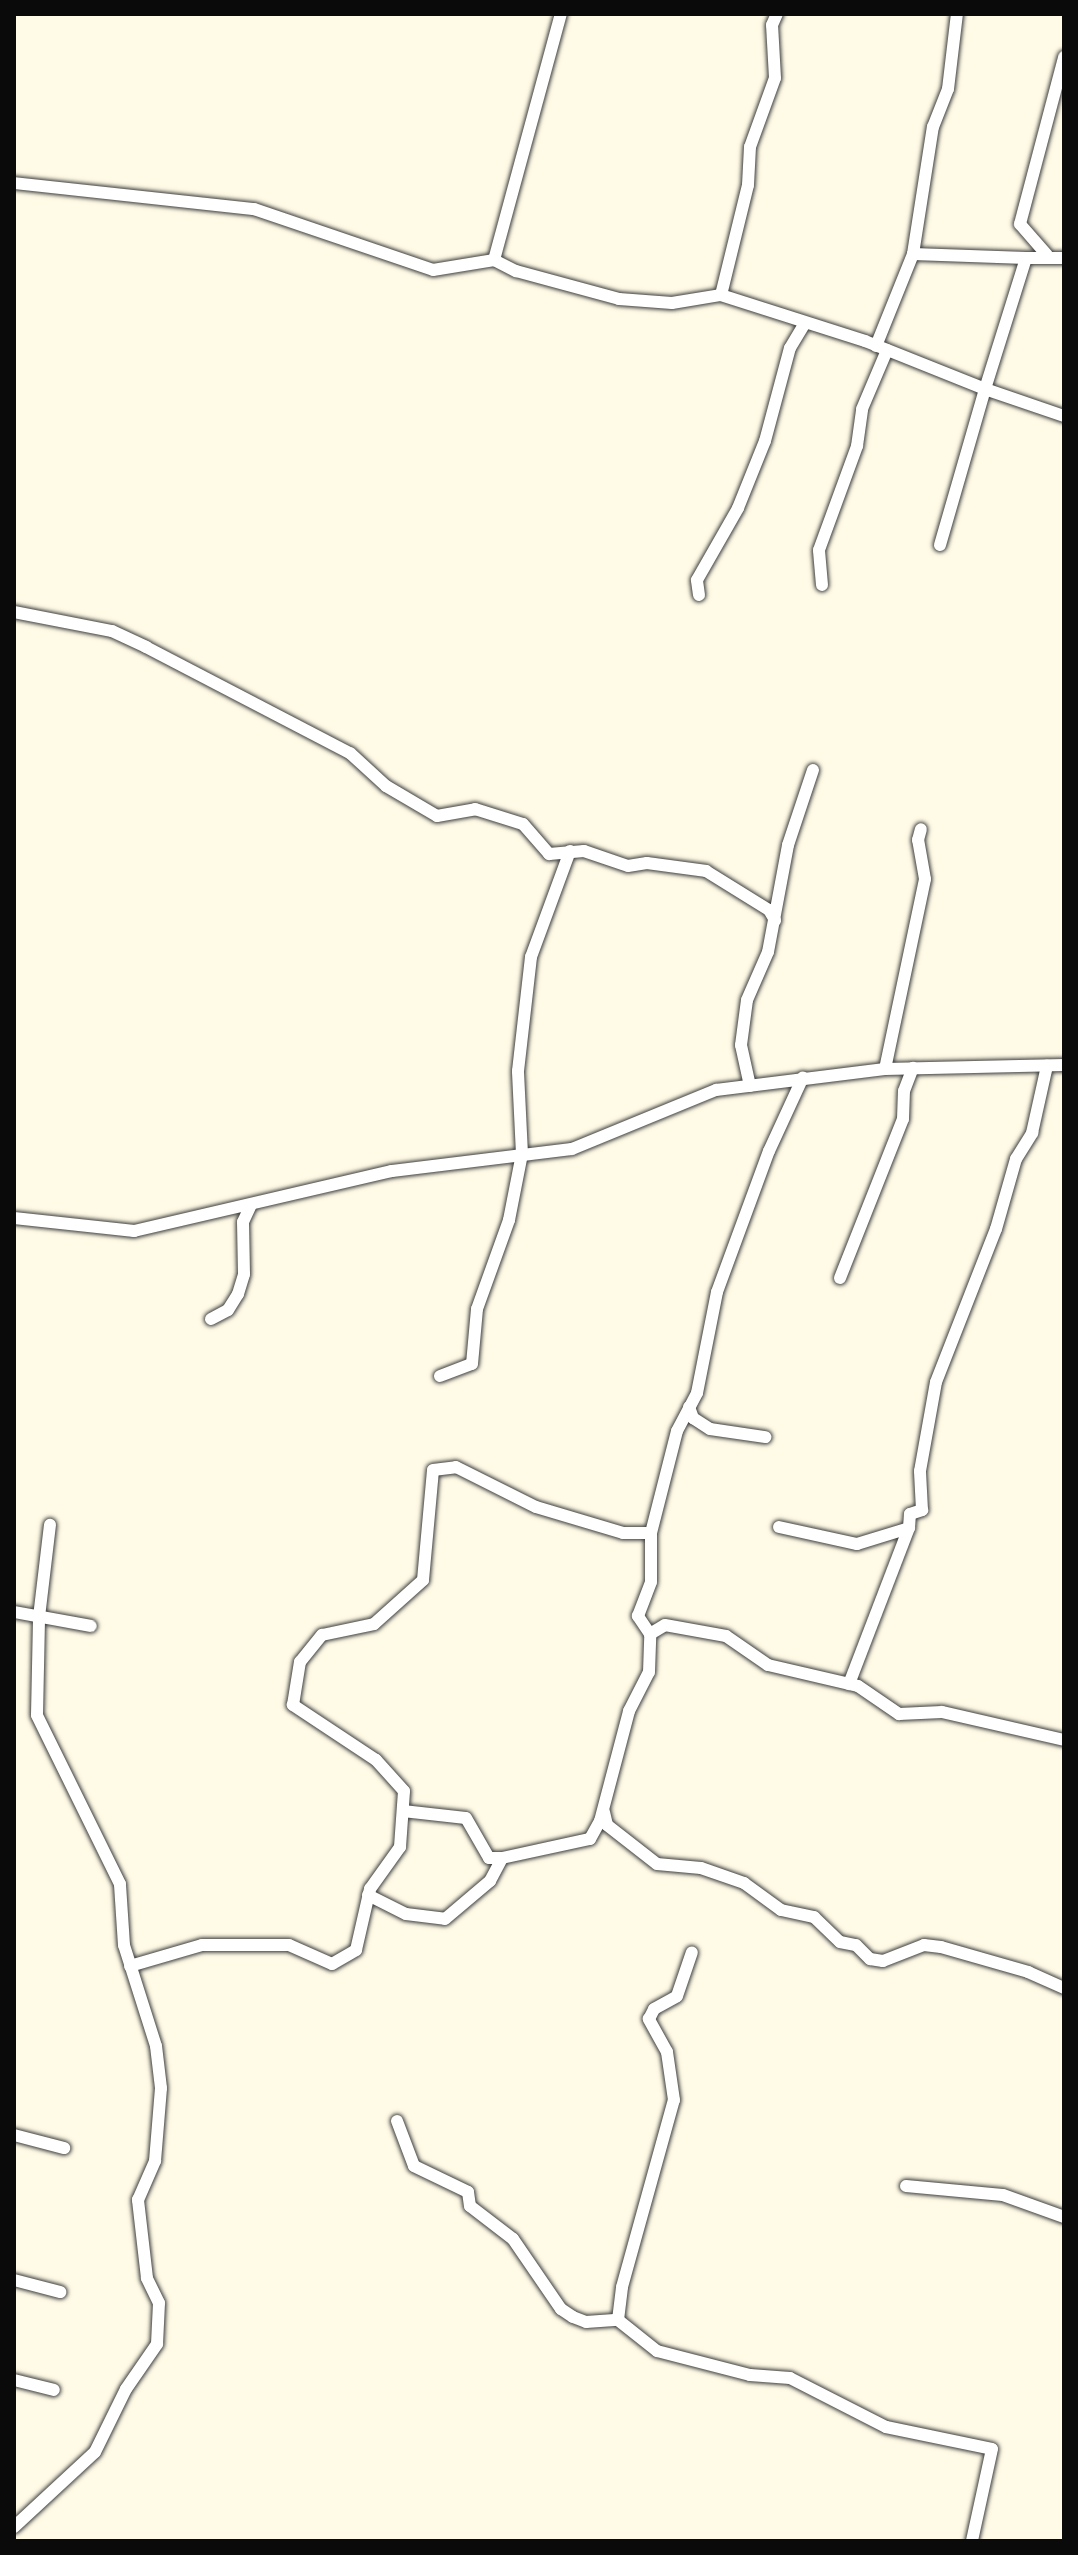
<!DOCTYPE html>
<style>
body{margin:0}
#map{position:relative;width:1078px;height:2555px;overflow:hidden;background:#fffbe7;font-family:Literata,serif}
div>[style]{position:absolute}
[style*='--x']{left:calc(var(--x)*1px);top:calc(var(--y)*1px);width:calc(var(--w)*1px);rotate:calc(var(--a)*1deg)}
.roads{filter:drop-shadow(0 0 2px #3d3d3d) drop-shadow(0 0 2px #3d3d3d)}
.street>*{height:12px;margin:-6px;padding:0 6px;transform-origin:6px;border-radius:6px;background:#fff}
span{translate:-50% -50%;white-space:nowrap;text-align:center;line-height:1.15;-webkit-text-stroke:8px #fff;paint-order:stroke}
.frame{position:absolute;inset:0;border:16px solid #0a0a0a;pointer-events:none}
</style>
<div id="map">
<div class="roads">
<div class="street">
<div style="--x:14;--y:183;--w:241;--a:6.2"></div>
<div style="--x:254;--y:209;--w:189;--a:18.8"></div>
<div style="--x:433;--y:270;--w:62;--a:-9.3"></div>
<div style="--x:494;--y:260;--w:25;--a:27"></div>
<div style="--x:516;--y:271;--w:107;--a:15.2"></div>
<div style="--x:619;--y:299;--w:53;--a:4.3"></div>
<div style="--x:672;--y:303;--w:50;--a:-9.3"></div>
<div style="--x:721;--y:295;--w:151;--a:17.7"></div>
<div style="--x:865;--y:341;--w:129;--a:21.8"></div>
<div style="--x:985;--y:389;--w:137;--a:-72.6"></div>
<div style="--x:1026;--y:258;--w:38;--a:0"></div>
<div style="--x:913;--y:254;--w:113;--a:2"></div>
<div style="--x:1047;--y:255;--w:41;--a:-131.1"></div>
<div style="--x:1020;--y:224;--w:173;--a:-75.2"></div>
<div style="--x:494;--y:260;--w:255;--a:-74.8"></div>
<div style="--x:721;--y:295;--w:113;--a:-76.2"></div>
<div style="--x:748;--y:185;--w:38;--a:-87"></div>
<div style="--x:750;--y:147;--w:73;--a:-70.1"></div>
<div style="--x:775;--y:78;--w:53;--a:-93.2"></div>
<div style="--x:772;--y:25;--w:12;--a:-66"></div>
<div style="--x:876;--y:346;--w:99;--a:-68.1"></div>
<div style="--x:913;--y:254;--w:129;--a:-81.1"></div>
<div style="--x:933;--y:127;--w:41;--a:-68.5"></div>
<div style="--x:948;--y:89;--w:76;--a:-83.2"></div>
<div style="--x:940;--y:545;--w:162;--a:-73.9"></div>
<div style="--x:985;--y:389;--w:83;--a:18.9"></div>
<div style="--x:822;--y:585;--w:35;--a:-95"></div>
<div style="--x:819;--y:550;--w:111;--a:-69.9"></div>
<div style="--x:857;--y:446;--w:37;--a:-82"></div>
<div style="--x:862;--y:409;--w:64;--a:-67"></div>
<div style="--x:699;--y:595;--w:15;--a:-98"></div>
<div style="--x:697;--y:580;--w:83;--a:-60.3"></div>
<div style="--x:738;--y:508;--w:72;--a:-68.1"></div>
<div style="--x:765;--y:441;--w:96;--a:-75"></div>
<div style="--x:790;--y:348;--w:29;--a:-59"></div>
<div style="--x:14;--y:612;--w:100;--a:11"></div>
<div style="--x:112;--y:631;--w:38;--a:25"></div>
<div style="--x:146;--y:647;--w:230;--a:27.5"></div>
<div style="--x:350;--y:753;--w:49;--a:42.5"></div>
<div style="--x:386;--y:786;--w:59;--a:30.5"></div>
<div style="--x:437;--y:816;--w:39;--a:-10"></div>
<div style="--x:475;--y:809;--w:50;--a:17.4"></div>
<div style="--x:523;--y:824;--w:40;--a:49"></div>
<div style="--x:549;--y:854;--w:35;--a:-5"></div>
<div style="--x:584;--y:851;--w:46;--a:18.8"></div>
<div style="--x:628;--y:866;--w:19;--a:-9"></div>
<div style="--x:647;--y:863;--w:60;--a:7.7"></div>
<div style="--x:706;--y:871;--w:74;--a:31.8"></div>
<div style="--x:769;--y:910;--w:12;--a:59"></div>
<div style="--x:885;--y:1069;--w:194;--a:-78.1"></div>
<div style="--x:925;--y:879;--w:40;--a:-100"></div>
<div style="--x:918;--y:840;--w:11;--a:-75"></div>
<div style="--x:750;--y:1086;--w:42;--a:-102.4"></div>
<div style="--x:741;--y:1045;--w:45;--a:-82.4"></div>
<div style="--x:747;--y:1000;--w:52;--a:-66.4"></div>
<div style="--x:768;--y:952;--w:109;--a:-79.4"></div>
<div style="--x:788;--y:845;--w:79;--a:-71.6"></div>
<div style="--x:14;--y:1218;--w:121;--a:6.2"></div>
<div style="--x:134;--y:1231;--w:265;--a:-13.1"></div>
<div style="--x:392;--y:1171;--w:181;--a:-7"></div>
<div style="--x:572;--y:1149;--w:156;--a:-22.3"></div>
<div style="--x:716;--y:1090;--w:170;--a:-7.1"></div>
<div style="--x:885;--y:1069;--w:179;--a:-1.3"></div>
<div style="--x:840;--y:1278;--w:171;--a:-68.4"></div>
<div style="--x:903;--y:1119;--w:28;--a:-88"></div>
<div style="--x:904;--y:1091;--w:25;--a:-69"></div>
<div style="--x:211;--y:1319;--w:19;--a:-28"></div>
<div style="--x:228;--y:1310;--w:19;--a:-58"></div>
<div style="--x:238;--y:1294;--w:21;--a:-73"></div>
<div style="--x:244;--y:1274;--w:52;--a:-91.1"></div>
<div style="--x:243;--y:1222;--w:19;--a:-65"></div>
<div style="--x:440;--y:1376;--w:34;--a:-21"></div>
<div style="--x:472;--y:1364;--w:55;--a:-84.8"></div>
<div style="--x:477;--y:1309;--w:95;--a:-70.2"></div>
<div style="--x:509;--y:1220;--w:67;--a:-78.9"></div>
<div style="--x:522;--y:1154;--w:83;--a:-92.8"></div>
<div style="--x:518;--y:1071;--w:115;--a:-83.5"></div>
<div style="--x:531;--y:957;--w:113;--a:-69.8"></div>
<div style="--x:689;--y:1407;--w:12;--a:70"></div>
<div style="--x:693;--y:1418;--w:20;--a:33"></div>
<div style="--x:710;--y:1429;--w:56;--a:8.3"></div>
<div style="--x:779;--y:1527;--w:80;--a:12.3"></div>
<div style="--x:857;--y:1544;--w:54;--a:-17.1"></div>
<div style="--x:909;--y:1528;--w:14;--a:-86"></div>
<div style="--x:910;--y:1514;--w:13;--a:-18"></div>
<div style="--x:922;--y:1510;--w:39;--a:-93"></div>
<div style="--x:920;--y:1471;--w:90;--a:-79.8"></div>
<div style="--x:936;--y:1382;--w:164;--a:-68.6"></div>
<div style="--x:996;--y:1229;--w:73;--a:-74.1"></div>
<div style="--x:1016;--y:1159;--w:31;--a:-58"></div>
<div style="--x:1032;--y:1133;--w:69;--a:-77.4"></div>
<div style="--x:14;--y:1612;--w:78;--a:10.3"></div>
<div style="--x:650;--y:1634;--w:17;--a:-31"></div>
<div style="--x:665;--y:1625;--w:62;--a:10.2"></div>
<div style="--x:726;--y:1636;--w:51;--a:34.6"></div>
<div style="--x:768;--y:1665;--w:92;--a:13.1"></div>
<div style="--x:858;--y:1686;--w:50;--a:34.3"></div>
<div style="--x:899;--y:1714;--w:43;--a:-2.7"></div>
<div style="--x:942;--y:1712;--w:125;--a:12.9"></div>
<div style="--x:849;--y:1684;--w:167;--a:-69"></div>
<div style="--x:403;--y:1811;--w:63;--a:6.3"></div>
<div style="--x:466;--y:1818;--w:46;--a:60.1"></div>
<div style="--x:489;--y:1858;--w:13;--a:0"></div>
<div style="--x:604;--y:1812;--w:13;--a:77"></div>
<div style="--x:607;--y:1825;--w:63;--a:38"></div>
<div style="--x:657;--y:1864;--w:44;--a:5.2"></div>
<div style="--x:701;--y:1868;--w:46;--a:19.2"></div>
<div style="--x:744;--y:1883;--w:46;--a:36.1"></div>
<div style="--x:781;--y:1910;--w:34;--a:12"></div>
<div style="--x:814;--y:1917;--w:36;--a:44"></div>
<div style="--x:840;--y:1942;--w:16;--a:11"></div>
<div style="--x:856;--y:1945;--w:20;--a:45"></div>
<div style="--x:870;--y:1959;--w:13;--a:9"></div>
<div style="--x:883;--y:1961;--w:44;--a:-21.3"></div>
<div style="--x:924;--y:1945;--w:17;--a:7"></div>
<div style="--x:941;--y:1947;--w:91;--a:16"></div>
<div style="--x:1028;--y:1972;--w:39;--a:24"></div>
<div style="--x:368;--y:1895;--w:42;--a:26.6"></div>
<div style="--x:406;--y:1914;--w:39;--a:7"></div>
<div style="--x:445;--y:1919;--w:59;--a:-40.2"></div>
<div style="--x:490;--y:1881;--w:26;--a:-62"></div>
<div style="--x:502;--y:1858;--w:90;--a:-12.2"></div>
<div style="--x:590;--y:1839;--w:21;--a:-61"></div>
<div style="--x:600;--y:1821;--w:114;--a:-75.2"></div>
<div style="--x:629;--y:1711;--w:44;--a:-62.9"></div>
<div style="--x:649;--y:1672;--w:38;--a:-88"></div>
<div style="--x:650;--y:1634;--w:22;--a:-124"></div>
<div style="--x:638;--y:1616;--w:36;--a:-69"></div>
<div style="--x:651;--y:1582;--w:49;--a:-90"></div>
<div style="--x:130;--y:1966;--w:75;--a:-16.3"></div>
<div style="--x:202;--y:1945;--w:87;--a:0"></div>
<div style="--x:289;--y:1945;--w:47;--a:23.8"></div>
<div style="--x:332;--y:1964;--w:28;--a:-30"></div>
<div style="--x:356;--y:1950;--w:63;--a:-77.1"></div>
<div style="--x:370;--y:1889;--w:52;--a:-54.5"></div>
<div style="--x:400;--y:1847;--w:56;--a:-85.9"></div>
<div style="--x:404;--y:1791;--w:42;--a:-132.1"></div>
<div style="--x:376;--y:1760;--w:100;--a:-146.5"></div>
<div style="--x:293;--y:1705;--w:44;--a:-80.8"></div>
<div style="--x:300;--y:1662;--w:35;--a:-51"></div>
<div style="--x:322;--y:1635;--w:53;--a:-11.9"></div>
<div style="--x:374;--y:1624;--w:66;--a:-41.9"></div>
<div style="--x:423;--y:1580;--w:110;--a:-84.8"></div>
<div style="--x:433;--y:1470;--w:23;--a:-7"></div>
<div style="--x:456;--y:1467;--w:89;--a:26.6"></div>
<div style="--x:536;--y:1507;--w:91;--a:16.6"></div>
<div style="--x:623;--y:1533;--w:28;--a:0"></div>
<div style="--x:651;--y:1533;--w:105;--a:-75.7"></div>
<div style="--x:677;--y:1431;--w:43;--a:-62.2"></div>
<div style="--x:697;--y:1393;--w:103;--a:-78.8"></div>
<div style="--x:717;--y:1292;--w:150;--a:-69.8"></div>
<div style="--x:769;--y:1151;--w:81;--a:-65.3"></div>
<div style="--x:397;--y:2121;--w:48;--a:69.3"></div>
<div style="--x:414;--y:2166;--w:60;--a:25.7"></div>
<div style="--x:468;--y:2192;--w:14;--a:82"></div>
<div style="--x:470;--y:2206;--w:54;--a:37.5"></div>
<div style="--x:513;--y:2239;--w:85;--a:55.6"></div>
<div style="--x:561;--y:2309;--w:14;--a:34"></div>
<div style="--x:573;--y:2317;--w:14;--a:21"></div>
<div style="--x:586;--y:2322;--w:32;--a:-4"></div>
<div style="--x:618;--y:2320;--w:50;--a:38.5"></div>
<div style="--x:657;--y:2351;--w:96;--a:14.5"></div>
<div style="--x:750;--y:2375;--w:40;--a:4.3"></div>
<div style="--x:790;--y:2378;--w:108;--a:27"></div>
<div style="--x:886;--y:2427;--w:108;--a:11.7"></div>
<div style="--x:992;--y:2449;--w:94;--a:102.3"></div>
<div style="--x:14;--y:2135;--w:52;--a:14.6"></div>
<div style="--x:906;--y:2186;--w:97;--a:5.3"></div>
<div style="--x:1003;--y:2195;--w:65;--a:19.8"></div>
<div style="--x:14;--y:2280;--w:48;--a:14.6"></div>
<div style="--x:618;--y:2320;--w:33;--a:-83"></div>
<div style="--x:622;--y:2287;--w:194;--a:-74.5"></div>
<div style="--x:674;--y:2100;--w:49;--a:-98.3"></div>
<div style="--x:667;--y:2052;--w:38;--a:-119"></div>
<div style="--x:649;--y:2019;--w:11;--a:-63"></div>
<div style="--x:654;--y:2009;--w:26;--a:-29"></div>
<div style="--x:677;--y:1996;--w:46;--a:-71.2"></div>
<div style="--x:14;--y:2380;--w:41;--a:14"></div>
<div style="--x:14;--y:2527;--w:110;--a:-42.8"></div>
<div style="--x:95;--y:2452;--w:70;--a:-63.8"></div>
<div style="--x:126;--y:2389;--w:55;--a:-55.4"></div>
<div style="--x:157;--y:2344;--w:41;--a:-87.2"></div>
<div style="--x:159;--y:2303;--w:28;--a:-116"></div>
<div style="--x:147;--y:2278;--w:79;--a:-96.6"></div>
<div style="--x:138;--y:2200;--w:43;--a:-66.4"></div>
<div style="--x:155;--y:2161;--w:73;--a:-85.3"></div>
<div style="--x:161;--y:2088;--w:42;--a:-96.8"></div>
<div style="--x:156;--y:2046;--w:106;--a:-107.6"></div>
<div style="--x:124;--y:1945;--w:61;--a:-93.8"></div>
<div style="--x:120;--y:1884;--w:188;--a:-116.2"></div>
<div style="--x:37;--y:1715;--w:98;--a:-88.8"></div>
<div style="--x:39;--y:1617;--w:93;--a:-83.2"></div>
</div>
</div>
<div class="frame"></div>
</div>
